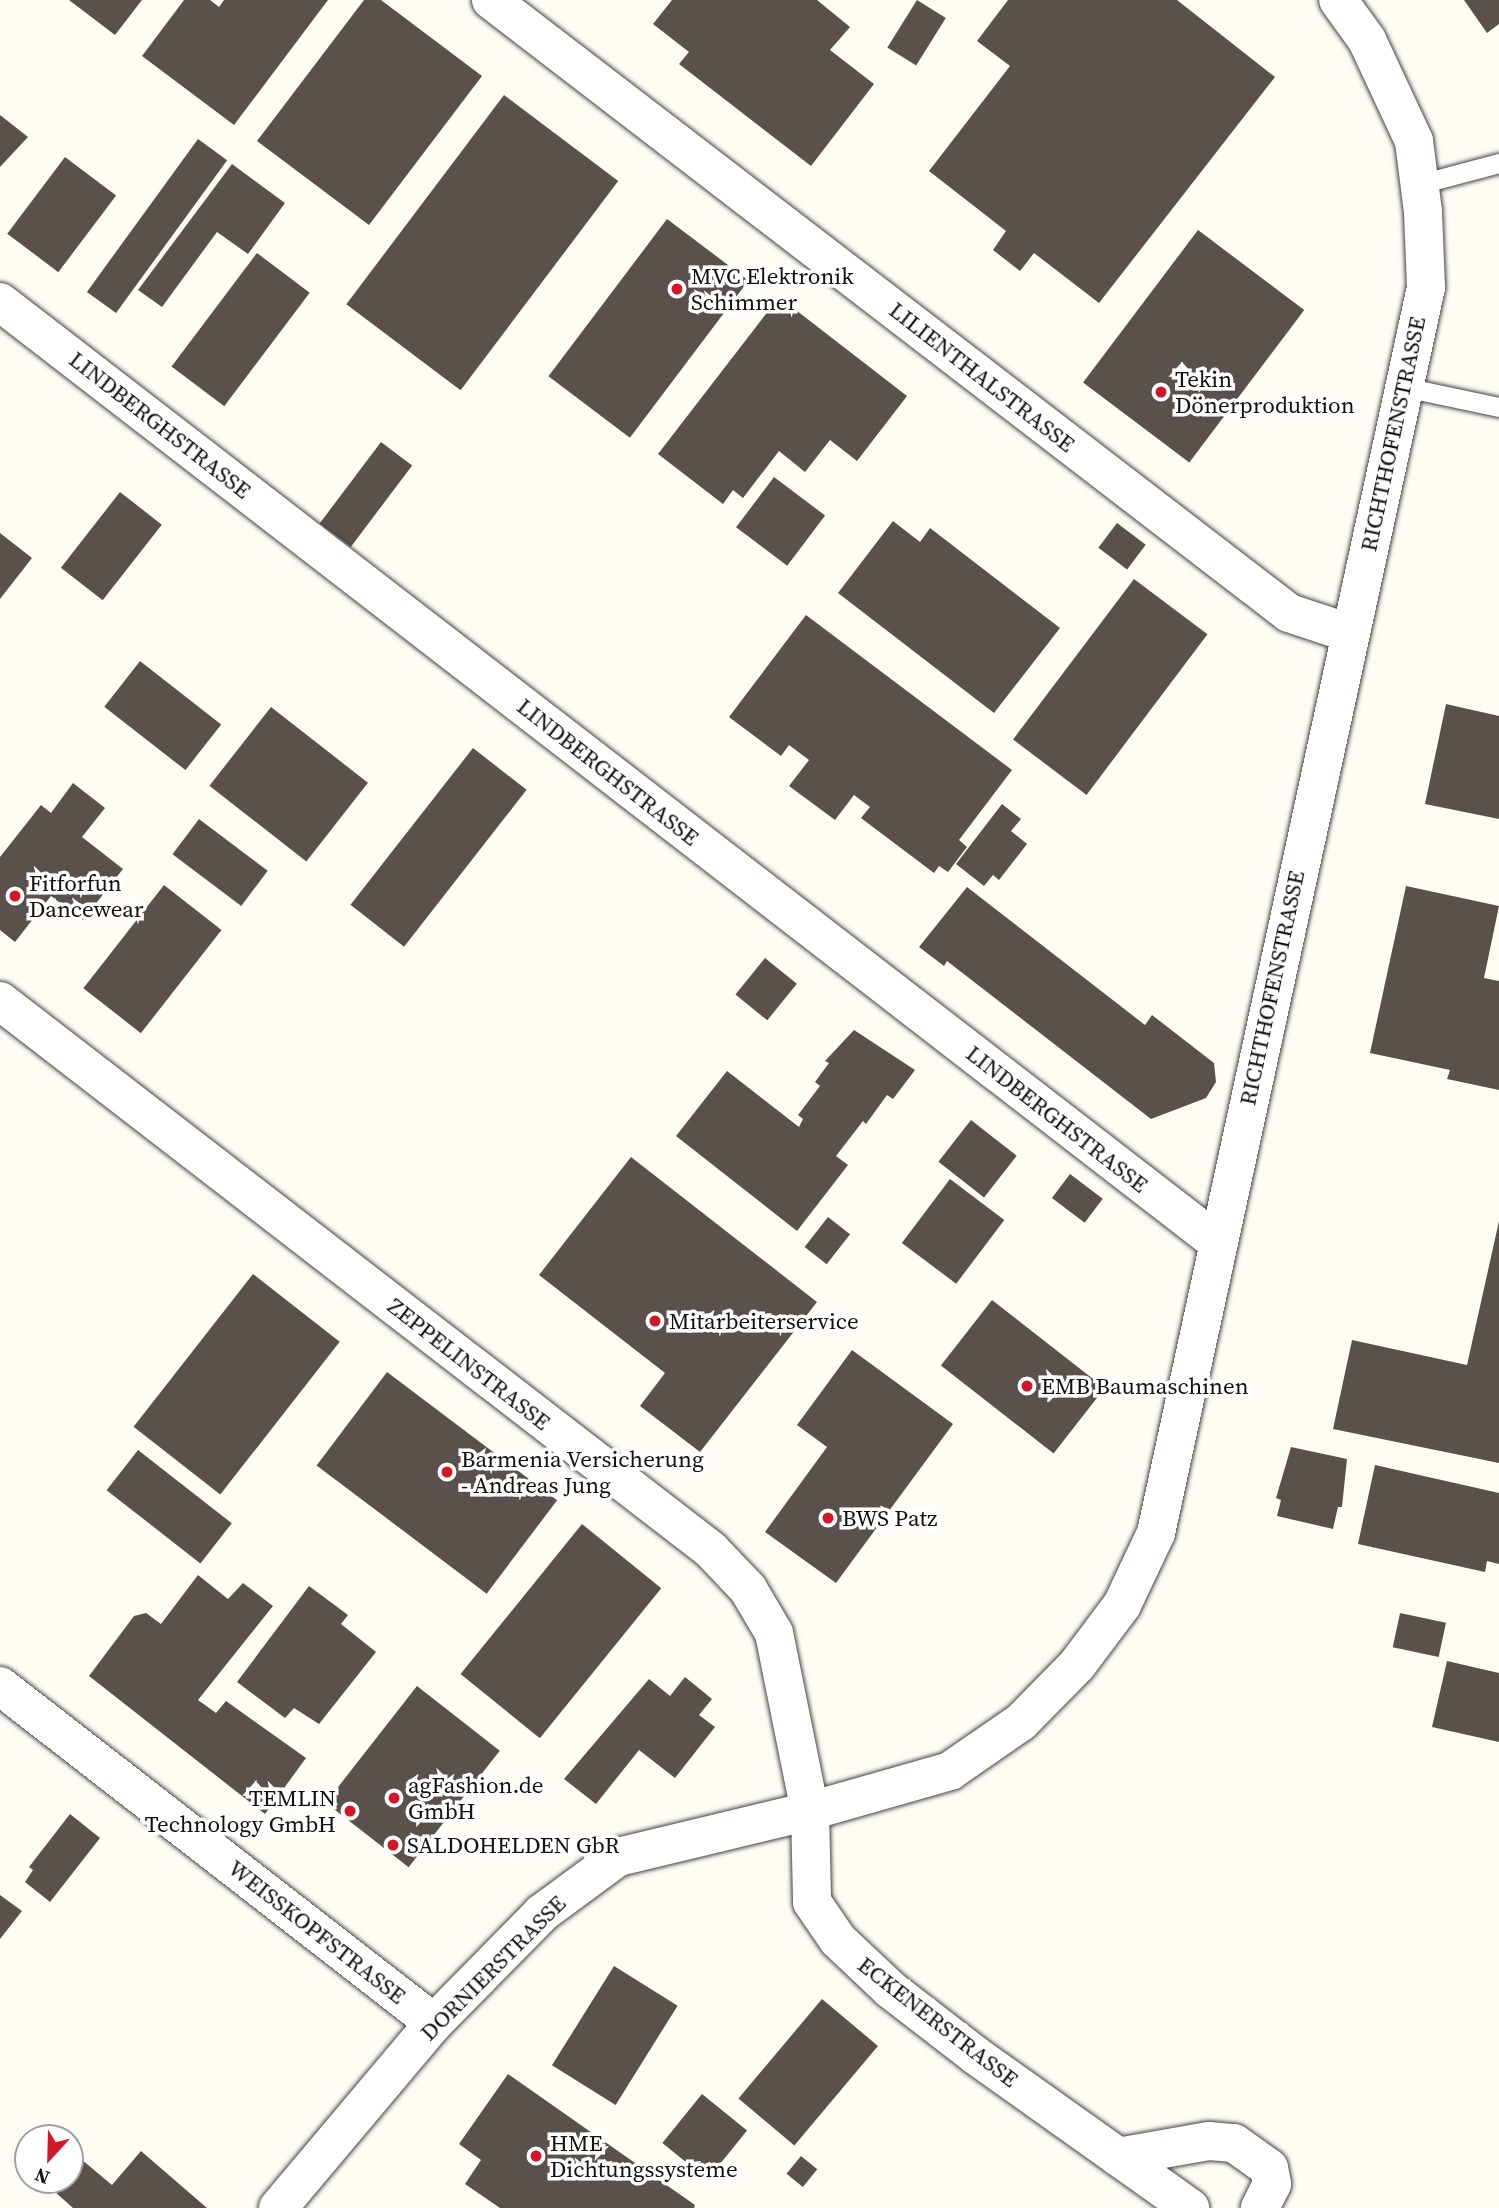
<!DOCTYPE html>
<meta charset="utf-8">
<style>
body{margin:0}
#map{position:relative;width:1499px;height:2208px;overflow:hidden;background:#fffcf5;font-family:"Source Serif 4",serif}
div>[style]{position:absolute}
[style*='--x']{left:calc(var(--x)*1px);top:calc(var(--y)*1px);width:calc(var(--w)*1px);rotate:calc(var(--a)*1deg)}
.building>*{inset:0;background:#5b514c;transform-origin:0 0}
.roads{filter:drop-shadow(0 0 2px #444) drop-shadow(0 0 2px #444)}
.service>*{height:19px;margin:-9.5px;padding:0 9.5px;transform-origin:9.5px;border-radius:9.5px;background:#fff}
.minor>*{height:38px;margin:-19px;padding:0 19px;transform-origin:19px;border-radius:19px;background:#fff}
.dots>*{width:19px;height:19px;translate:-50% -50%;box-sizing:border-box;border:4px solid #fff;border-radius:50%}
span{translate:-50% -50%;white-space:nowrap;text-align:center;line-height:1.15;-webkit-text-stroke:7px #fff;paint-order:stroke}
.poi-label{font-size:23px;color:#111}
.left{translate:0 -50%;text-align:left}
.right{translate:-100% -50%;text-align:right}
.street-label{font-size:23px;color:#111}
.north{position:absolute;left:14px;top:2124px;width:70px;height:70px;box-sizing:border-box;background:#fff;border:2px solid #a0a0a0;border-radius:50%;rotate:202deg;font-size:19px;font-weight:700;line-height:28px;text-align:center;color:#111}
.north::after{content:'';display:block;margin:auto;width:24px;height:32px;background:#d3172b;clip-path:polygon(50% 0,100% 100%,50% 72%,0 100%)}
</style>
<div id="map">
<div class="building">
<div style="clip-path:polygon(69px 0,142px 0,115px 35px)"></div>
<div style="clip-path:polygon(184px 0,210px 0,219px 7px,224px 0,328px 0,234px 125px,142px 56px)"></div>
<div style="clip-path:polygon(364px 0,381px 0,482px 76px,369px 225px,257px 141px)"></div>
<div style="clip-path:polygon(672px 0,817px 0,850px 27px,830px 50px,874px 84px,811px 166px,679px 64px,689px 52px,653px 24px)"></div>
<div style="left:917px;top:0;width:34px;height:56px;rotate:32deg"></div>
<div style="clip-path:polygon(1008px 0,1177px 0,1275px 77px,1099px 303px,1034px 253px,1020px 271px,993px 250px,1006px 231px,929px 171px,1010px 66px,977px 41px)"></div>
<div style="clip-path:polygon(1464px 0,1499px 0,1499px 24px,1487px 33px)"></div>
<div style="left:504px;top:95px;width:143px;height:262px;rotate:37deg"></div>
<div style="clip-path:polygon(0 115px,28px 137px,0 167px)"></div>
<div style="left:198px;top:139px;width:36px;height:189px;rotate:36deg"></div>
<div style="left:65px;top:157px;width:64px;height:96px;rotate:37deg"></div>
<div style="clip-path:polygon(232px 164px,285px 203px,248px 254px,217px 232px,162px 307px,138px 290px)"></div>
<div style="left:667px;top:219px;width:102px;height:197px;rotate:37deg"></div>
<div style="left:1198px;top:230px;width:133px;height:191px;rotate:37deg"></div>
<div style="left:257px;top:253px;width:66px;height:142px;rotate:37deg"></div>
<div style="clip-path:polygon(779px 297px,907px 396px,857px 461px,830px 440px,805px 472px,779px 451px,743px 498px,733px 490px,723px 504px,658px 454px)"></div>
<div style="left:381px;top:442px;width:39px;height:102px;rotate:37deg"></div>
<div style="left:774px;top:477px;width:64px;height:63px;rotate:37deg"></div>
<div style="left:120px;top:492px;width:53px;height:96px;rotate:38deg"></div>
<div style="clip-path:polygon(893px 521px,920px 542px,930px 528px,1060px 628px,994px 713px,838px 593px)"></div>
<div style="left:1117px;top:523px;width:36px;height:31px;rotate:37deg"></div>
<div style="clip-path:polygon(0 533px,32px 558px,0 599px)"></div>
<div style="left:1134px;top:579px;width:92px;height:201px;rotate:37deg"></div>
<div style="clip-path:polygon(806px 615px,1012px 770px,959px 840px,967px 847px,948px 872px,939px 866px,934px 873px,861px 818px,870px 807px,854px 795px,835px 820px,789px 786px,809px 760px,789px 745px,781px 756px,729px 717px)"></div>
<div style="left:140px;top:661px;width:103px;height:58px;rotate:38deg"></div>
<div style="clip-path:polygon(1446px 704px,1499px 716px,1499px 819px,1425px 804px)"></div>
<div style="left:271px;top:707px;width:123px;height:100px;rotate:38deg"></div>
<div style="left:473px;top:748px;width:68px;height:199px;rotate:38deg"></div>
<div style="clip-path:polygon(73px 783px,105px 808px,82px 837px,123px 869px,83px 920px,51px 896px,15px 942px,0 930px,0 857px,41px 805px,51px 813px)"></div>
<div style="clip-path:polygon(1002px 804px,1021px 819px,1011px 831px,1027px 844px,999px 880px,993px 875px,984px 886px,956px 864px)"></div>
<div style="left:199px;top:819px;width:86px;height:44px;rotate:37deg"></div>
<div style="left:164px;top:885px;width:73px;height:131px;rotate:38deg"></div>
<div style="clip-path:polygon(1406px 886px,1499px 906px,1484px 978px,1499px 981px,1499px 1090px,1447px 1079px,1450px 1070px,1370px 1053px)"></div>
<div style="clip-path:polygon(967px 887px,1145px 1025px,1152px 1015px,1214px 1063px,1216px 1082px,1206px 1098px,1151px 1119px,947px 961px,944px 966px,919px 947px)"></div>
<div style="left:765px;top:958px;width:41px;height:47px;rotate:39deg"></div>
<div style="clip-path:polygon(854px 1030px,915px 1070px,893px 1099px,887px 1095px,866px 1124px,863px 1121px,836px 1156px,848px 1165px,797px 1231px,676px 1136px,727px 1071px,799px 1127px,803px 1119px,798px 1115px,820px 1086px,815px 1082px,829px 1063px,825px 1061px)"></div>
<div style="left:971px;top:1120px;width:58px;height:53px;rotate:38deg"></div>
<div style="clip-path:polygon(631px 1157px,817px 1302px,700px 1452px,640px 1406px,665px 1373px,539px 1275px)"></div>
<div style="left:1070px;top:1174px;width:41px;height:30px;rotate:37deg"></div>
<div style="left:950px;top:1179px;width:68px;height:80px;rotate:37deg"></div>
<div style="left:828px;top:1217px;width:28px;height:38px;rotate:38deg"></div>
<div style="clip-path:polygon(1499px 1221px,1499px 1463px,1333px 1429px,1352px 1340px,1467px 1365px)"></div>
<div style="left:253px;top:1274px;width:110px;height:194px;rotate:38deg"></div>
<div style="left:992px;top:1300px;width:143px;height:83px;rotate:38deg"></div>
<div style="clip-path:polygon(852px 1350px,953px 1424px,836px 1583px,765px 1532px,827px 1447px,797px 1425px)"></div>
<div style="left:387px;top:1372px;width:213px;height:117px;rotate:37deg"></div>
<div style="clip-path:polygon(1291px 1447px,1347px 1459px,1342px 1507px,1338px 1507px,1333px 1529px,1277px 1516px,1281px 1500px,1276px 1498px)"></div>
<div style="left:138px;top:1450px;width:119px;height:51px;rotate:38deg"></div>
<div style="clip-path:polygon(1375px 1465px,1499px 1493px,1499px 1564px,1487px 1561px,1485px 1572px,1358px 1544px)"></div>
<div style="left:582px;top:1524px;width:102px;height:193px;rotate:39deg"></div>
<div style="clip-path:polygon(198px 1575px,228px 1599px,243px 1583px,273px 1606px,198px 1700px,216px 1713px,226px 1701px,306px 1758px,265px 1814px,89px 1676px,134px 1616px,146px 1613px,161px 1624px)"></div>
<div style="clip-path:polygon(309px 1586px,348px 1615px,341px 1624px,376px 1652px,319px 1724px,294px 1708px,285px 1718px,237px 1682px)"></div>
<div style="left:1400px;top:1613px;width:47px;height:35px;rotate:12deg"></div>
<div style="clip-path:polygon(1447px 1661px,1499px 1673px,1499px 1742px,1432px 1727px)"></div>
<div style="clip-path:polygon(685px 1677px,712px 1699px,699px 1715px,715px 1727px,675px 1778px,639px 1750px,596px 1804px,564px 1779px,649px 1679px,670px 1696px)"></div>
<div style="left:417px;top:1686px;width:105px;height:148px;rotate:38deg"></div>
<div style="clip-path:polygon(70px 1814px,100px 1838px,50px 1902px,25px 1882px,33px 1870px,29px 1867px)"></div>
<div style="clip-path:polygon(0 1895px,22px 1911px,0 1939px)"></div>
<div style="left:614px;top:1966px;width:75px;height:117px;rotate:32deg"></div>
<div style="left:822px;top:1999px;width:73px;height:130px;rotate:40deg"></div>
<div style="clip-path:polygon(508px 2074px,695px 2205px,694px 2208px,500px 2208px,465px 2184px,481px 2160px,459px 2144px)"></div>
<div style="left:702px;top:2094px;width:58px;height:63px;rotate:39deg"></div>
<div style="clip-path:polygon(141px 2151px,207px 2208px,73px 2208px,54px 2191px,63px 2180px,70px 2180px,70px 2172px,81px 2159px,112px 2185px)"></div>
<div style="left:801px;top:2156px;width:21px;height:23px;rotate:39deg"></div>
</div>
<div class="roads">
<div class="service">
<div style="--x:1420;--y:184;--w:82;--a:-14.9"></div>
<div style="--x:1404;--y:387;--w:97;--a:11.9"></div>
</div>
<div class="minor">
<div style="--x:491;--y:0;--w:1006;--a:37.53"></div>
<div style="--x:1289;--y:613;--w:63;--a:18.4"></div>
<div style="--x:0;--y:302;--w:1538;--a:37.68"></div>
<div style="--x:0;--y:1001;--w:898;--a:37.67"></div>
<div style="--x:711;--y:1550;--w:54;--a:46.5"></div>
<div style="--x:748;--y:1589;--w:51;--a:59.4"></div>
<div style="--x:774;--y:1633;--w:182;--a:78.6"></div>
<div style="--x:810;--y:1811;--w:91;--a:88.7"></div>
<div style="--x:812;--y:1902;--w:46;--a:55.6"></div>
<div style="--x:838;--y:1940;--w:73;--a:43.3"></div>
<div style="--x:891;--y:1990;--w:106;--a:37.7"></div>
<div style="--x:975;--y:2055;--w:264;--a:35.4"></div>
<div style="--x:0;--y:1686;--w:549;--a:37.83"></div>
<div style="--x:1118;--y:2157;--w:92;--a:-10"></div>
<div style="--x:1209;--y:2141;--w:25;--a:5"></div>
<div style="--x:1234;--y:2143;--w:43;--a:35.5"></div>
<div style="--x:1269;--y:2168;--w:16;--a:79"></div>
<div style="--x:1272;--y:2184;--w:27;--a:117"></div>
<div style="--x:278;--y:2208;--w:242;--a:-49.9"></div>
<div style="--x:434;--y:2023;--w:154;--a:-45.5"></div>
<div style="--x:542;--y:1913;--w:94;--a:-36.4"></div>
<div style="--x:618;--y:1857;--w:197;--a:-13.5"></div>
<div style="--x:810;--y:1811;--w:146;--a:-15.9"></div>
<div style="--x:950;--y:1771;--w:86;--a:-34.6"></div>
<div style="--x:1021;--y:1722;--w:80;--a:-45.5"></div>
<div style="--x:1077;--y:1665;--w:75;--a:-53.1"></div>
<div style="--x:1122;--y:1605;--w:80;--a:-64.7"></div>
<div style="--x:1156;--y:1533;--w:1275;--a:-77.77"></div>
<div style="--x:1426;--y:287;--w:75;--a:-92.3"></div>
<div style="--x:1423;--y:212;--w:72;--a:-97.2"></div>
<div style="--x:1414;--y:141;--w:111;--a:-115"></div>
<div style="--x:1367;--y:40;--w:49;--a:-125.9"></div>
</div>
</div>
<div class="dots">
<div style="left:677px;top:289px;background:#d3172b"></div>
<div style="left:1161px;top:392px;background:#d3172b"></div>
<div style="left:15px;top:896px;background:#d3172b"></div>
<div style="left:655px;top:1321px;background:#d3172b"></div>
<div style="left:1027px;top:1386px;background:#d3172b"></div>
<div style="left:447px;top:1472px;background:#d3172b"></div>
<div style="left:828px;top:1518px;background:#d3172b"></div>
<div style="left:394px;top:1798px;background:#d3172b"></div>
<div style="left:350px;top:1811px;background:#d3172b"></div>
<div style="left:393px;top:1845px;background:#d3172b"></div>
<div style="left:536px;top:2156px;background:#d3172b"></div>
</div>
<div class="poi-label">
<span class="left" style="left:691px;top:289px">MVC Elektronik<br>Schimmer</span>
<span class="left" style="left:1175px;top:392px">Tekin<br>Dönerproduktion</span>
<span class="left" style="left:29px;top:896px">Fitforfun<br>Dancewear</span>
<span class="left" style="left:669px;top:1321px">Mitarbeiterservice</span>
<span class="left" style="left:1041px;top:1386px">EMB Baumaschinen</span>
<span class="left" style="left:461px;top:1472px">Barmenia Versicherung<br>- Andreas Jung</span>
<span class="left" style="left:842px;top:1518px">BWS Patz</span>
<span class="left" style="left:408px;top:1798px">agFashion.de<br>GmbH</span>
<span class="right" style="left:336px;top:1811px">TEMLIN<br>Technology GmbH</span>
<span class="left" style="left:407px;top:1845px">SALDOHELDEN GbR</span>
<span class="left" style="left:550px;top:2156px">HME<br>Dichtungssysteme</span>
</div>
<div class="street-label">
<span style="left:982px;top:377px;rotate:38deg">LILIENTHALSTRASSE</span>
<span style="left:160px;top:425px;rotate:38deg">LINDBERGHSTRASSE</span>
<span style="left:1393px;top:434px;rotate:-78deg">RICHTHOFENSTRASSE</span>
<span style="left:608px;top:772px;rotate:38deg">LINDBERGHSTRASSE</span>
<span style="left:1272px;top:988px;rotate:-78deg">RICHTHOFENSTRASSE</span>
<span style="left:1057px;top:1119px;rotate:38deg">LINDBERGHSTRASSE</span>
<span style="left:469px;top:1364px;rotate:38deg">ZEPPELINSTRASSE</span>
<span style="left:317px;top:1932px;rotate:38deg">WEISSKOPFSTRASSE</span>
<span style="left:493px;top:1968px;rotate:-45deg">DORNIERSTRASSE</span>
<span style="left:938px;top:2022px;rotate:38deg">ECKENERSTRASSE</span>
</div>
<div class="north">N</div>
</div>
